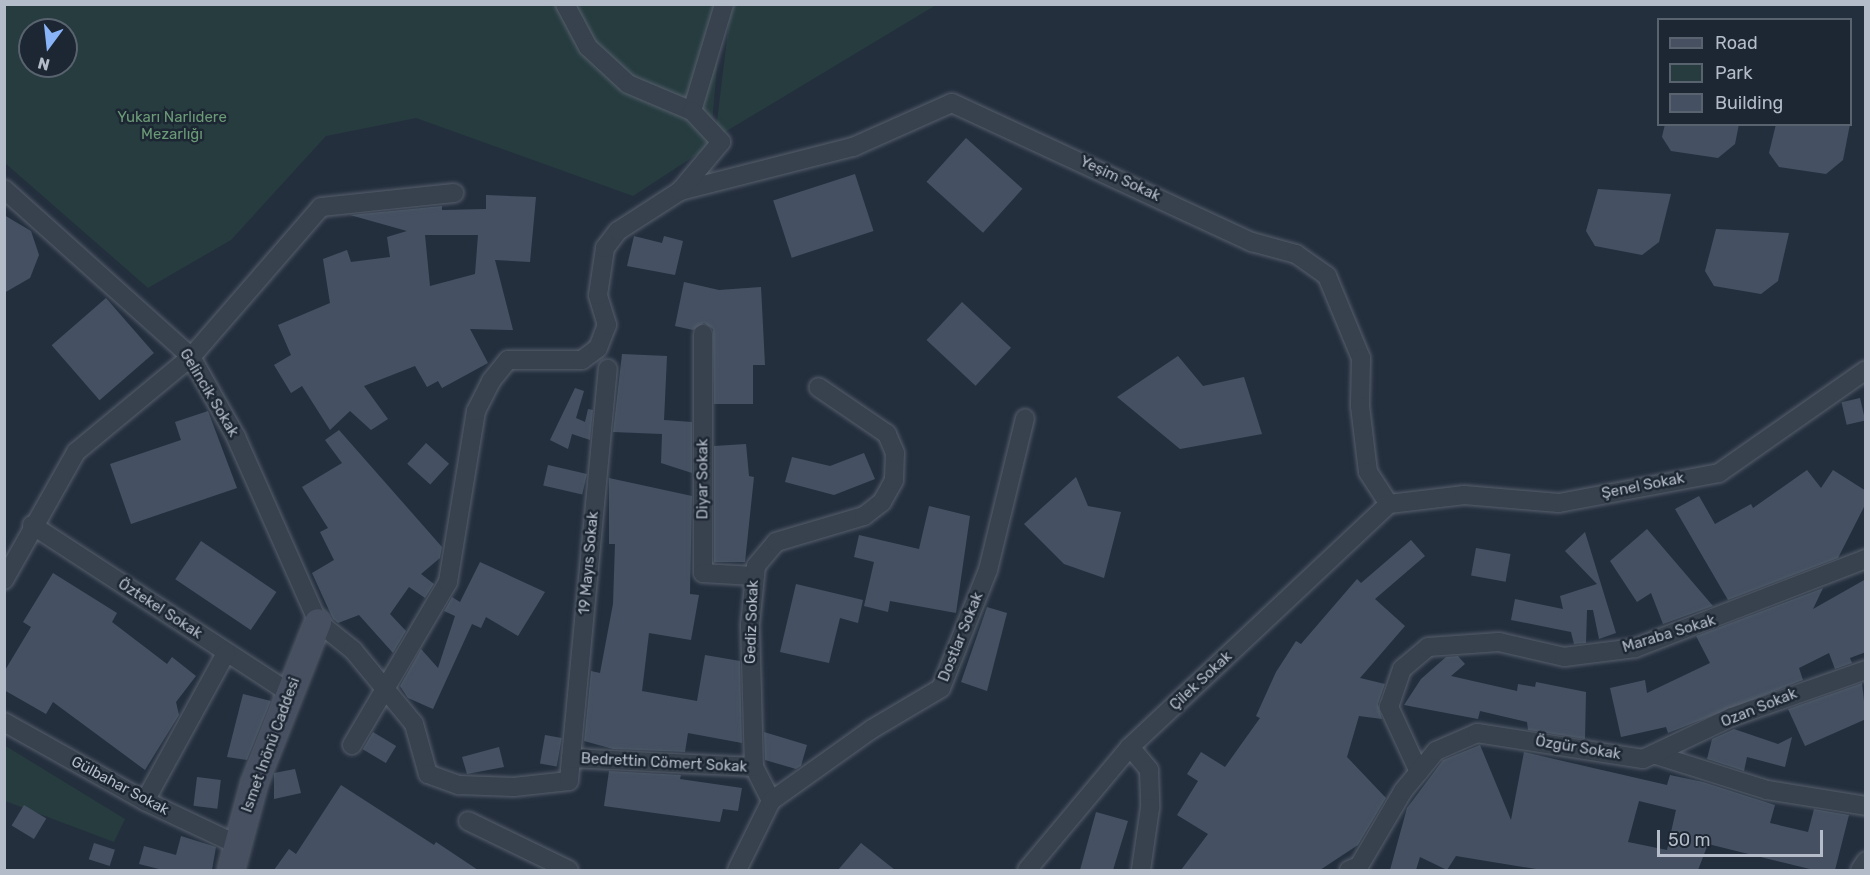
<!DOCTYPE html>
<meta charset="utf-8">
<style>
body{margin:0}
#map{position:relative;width:1870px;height:875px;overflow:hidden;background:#242f3e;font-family:Rubik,sans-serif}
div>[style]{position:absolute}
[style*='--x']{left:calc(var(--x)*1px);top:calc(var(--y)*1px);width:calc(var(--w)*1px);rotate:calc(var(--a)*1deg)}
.green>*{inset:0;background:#263c3f}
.building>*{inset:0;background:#455162;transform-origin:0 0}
.roads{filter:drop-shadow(0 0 2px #565f6c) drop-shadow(0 0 2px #565f6c)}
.street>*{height:18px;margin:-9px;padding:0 9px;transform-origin:9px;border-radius:9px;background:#38414e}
.secondary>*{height:26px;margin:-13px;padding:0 13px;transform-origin:13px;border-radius:13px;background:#465061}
span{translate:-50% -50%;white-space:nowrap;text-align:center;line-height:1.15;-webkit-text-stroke:5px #1d2633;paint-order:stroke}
.park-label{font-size:15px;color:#6b9a76}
.street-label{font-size:15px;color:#b4bcc9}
.frame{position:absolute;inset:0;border:6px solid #b4bcc9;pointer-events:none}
.legend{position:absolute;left:1657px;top:18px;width:195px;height:108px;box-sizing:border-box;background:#1d2633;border:2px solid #59626f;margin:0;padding:8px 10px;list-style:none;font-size:18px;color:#b4bcc9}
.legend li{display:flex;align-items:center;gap:12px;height:30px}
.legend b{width:30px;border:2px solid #59626f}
.north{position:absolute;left:18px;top:18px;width:60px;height:60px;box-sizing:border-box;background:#1d2633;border:2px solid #59626f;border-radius:50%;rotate:195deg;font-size:16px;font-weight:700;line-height:24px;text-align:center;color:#b4bcc9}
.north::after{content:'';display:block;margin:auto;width:21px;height:27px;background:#8ab4f8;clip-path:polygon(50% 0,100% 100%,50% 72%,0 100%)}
.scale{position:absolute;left:1657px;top:830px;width:166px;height:27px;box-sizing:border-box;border:3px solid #b4bcc9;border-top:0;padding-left:8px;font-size:18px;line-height:21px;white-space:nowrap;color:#b4bcc9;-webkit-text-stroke:4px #1d2633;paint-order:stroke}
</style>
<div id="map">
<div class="green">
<div style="clip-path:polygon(evenodd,735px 4px,936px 5px,715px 138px,730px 13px,719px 44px,710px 146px,633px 196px,416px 118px,326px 136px,231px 240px,148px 288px,5px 163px,5px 5px,733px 5px,731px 12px,735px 4px,30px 30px,66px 30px,66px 66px,30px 66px,30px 30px)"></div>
<div style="clip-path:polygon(4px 745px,125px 819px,114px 842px,5px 801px)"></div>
</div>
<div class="building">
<div style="clip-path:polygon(1665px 124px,1739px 124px,1735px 144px,1718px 158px,1671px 151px,1662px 137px)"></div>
<div style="clip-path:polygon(1776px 124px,1850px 124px,1843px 160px,1826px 174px,1779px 167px,1769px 153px)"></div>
<div style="left:966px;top:138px;width:76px;height:59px;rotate:42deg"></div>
<div style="left:855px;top:174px;width:60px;height:86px;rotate:72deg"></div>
<div style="clip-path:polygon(1598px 189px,1671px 194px,1659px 242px,1642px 255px,1595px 246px,1586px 231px)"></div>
<div style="clip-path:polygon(evenodd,486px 195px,536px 197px,530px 262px,495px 260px,513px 330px,470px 329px,488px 363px,442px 388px,438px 381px,427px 387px,415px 366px,364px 386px,388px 419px,371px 430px,350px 411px,330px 430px,302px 386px,291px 393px,274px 365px,291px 355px,278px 325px,330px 303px,323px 259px,347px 250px,351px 262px,390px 257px,387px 237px,407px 231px,350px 215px,442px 206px,442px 210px,486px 209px,486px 195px,425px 235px,478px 235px,475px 274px,430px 286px,425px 235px)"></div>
<div style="clip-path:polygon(4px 215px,31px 231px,39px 255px,30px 278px,4px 293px)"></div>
<div style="clip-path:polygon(1716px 229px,1789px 233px,1778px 281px,1761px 294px,1714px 286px,1705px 271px)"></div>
<div style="clip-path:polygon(634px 236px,662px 243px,664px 236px,683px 241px,675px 275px,627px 266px)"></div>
<div style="clip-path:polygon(684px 282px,719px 290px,761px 287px,765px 365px,753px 365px,753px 404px,714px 404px,713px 329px,704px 323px,693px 330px,675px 326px)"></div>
<div style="left:106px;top:298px;width:73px;height:72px;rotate:49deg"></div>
<div style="left:962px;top:302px;width:67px;height:52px;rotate:43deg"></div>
<div style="clip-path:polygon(622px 354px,667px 356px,664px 420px,692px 422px,692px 473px,661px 463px,662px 434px,613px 432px)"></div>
<div style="clip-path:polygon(1178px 356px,1203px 386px,1244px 377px,1262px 434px,1180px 449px,1117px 397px)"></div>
<div style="clip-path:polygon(575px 388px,584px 391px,576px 418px,585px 422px,588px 409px,593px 410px,590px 440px,572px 434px,568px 449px,550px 440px)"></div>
<div style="left:1860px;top:398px;width:23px;height:19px;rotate:77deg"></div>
<div style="clip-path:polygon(208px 411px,237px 488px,131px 524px,110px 464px,181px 440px,175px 422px)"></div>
<div style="clip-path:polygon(339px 430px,442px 547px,440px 558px,421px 574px,434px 584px,425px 598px,409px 587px,390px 614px,406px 631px,393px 653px,359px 615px,338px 623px,333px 619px,312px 573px,334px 560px,320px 532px,328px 528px,302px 487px,342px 463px,325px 440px)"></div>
<div style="left:426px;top:443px;width:31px;height:28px;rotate:42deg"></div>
<div style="clip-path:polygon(746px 444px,749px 476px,754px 477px,745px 562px,714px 562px,714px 446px)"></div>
<div style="clip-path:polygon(864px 453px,875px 479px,834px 495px,785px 482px,792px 457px,830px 466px)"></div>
<div style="left:548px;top:465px;width:40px;height:21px;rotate:13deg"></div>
<div style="clip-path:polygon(1807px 470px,1821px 488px,1833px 470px,1866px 491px,1866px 503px,1838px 558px,1728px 600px,1675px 509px,1699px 496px,1715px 524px,1751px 504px,1753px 508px)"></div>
<div style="clip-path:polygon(1076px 477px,1088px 506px,1121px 512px,1104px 578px,1064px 564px,1024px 524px)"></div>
<div style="clip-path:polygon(609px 478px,692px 496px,690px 594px,699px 595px,691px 640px,649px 633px,642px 691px,697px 701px,705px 655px,740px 661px,742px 743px,688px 733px,685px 752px,613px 749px,584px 741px,591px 671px,600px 673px,613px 604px,615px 544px,609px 544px)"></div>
<div style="clip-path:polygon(929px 506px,970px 516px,956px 613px,890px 601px,888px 612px,864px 606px,874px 562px,854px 557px,859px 535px,919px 549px)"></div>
<div style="clip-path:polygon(1647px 529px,1713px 606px,1663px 624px,1651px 593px,1637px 602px,1610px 561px)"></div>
<div style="clip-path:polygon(1585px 532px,1616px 633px,1599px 639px,1593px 610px,1587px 610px,1586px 643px,1574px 644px,1571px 632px,1511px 620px,1515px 599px,1563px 609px,1560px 596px,1597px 584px,1565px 551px)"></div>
<div style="clip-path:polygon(1411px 540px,1425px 556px,1375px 599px,1405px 626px,1360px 678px,1385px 684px,1378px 704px,1382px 719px,1359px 716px,1347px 757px,1386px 798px,1358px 845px,1320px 870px,1181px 870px,1208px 834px,1177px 815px,1198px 781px,1187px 774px,1201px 752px,1225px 767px,1260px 718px,1256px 716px,1276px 672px,1296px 641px,1301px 644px,1357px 579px,1361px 583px)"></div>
<div style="left:201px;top:541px;width:91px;height:46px;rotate:34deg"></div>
<div style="left:1476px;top:548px;width:35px;height:28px;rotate:10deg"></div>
<div style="clip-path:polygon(480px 562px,545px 592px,518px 636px,486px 617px,481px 628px,472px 624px,433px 709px,408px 698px,400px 686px,421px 649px,438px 668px,455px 616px,444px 611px,452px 597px,460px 602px)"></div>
<div style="clip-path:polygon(53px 573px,117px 613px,112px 622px,167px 664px,172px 657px,196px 676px,176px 702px,179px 715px,145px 770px,53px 702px,46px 714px,4px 690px,4px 672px,31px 627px,23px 622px)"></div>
<div style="clip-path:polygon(1866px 579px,1866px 652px,1850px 658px,1852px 663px,1835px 669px,1829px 653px,1799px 668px,1803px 680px,1668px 733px,1666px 727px,1621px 737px,1610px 688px,1645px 680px,1647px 693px,1710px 663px,1696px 636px,1823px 588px,1813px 609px)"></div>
<div style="clip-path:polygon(796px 584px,863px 600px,858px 623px,840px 618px,829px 663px,780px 652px)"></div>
<div style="clip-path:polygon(987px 607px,1007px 613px,987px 691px,961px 682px)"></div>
<div style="clip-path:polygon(1458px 656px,1465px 664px,1451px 676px,1517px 691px,1518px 684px,1535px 687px,1536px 682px,1586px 692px,1585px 739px,1528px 730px,1527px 722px,1480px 711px,1478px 719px,1404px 705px,1421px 679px,1446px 657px)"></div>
<div style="clip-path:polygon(1862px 683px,1866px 719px,1805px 746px,1788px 709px)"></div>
<div style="clip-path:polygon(243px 694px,271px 701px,247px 760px,227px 757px)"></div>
<div style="clip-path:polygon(1734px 729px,1778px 744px,1792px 737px,1785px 767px,1747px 757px,1744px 771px,1707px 759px,1712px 739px)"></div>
<div style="left:373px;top:732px;width:27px;height:20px;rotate:31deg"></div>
<div style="clip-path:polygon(764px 732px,807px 745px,801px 766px,796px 769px,765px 760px)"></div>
<div style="left:545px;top:735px;width:17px;height:29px;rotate:10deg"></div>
<div style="clip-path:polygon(evenodd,1480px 745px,1511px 820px,1524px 752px,1667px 785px,1670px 775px,1703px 782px,1775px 805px,1770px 823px,1808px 832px,1814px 809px,1849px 815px,1835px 870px,1814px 870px,1708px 844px,1698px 870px,1542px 870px,1456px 856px,1447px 870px,1420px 857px,1416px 870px,1390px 870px,1407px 808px,1443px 760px,1480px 745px,1639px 801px,1676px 810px,1667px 850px,1628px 842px,1639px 801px)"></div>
<div style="clip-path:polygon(499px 747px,504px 767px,467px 774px,462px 757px)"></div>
<div style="clip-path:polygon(295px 769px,301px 793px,274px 799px,274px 773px)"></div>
<div style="clip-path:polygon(609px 771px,681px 775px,680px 779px,742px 788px,738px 811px,723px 809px,720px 822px,604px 806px)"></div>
<div style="left:197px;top:777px;width:24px;height:29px;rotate:7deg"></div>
<div style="clip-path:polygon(341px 785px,434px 845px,436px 842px,478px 870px,274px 870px,289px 849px,296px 854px)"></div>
<div style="left:24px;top:805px;width:26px;height:24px;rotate:31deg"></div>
<div style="clip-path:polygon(1096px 812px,1128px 821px,1113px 870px,1080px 870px)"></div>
<div style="clip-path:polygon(181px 836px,216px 847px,212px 870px,163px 870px,139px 864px,144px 846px,176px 855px)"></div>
<div style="left:94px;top:843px;width:22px;height:17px;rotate:18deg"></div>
<div style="clip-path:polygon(861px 843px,895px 870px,838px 870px)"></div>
</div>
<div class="roads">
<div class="street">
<div style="--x:565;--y:4;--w:49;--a:61.9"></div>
<div style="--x:588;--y:47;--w:54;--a:42.8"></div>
<div style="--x:628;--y:84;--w:69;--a:22.9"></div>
<div style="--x:692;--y:111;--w:112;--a:-73.3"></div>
<div style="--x:4;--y:189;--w:251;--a:41.9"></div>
<div style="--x:191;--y:357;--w:92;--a:60.6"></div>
<div style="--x:236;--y:437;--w:202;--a:66.1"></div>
<div style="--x:318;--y:622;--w:45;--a:38.7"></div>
<div style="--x:353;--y:650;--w:96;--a:50.5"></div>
<div style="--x:414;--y:724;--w:52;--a:74.4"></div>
<div style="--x:428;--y:774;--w:33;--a:20"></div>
<div style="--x:459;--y:785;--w:55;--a:2.1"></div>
<div style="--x:514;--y:787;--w:55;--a:-6.2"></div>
<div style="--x:569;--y:781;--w:23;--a:-85"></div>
<div style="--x:571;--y:758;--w:183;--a:2.8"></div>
<div style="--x:754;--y:767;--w:38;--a:63"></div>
<div style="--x:680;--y:191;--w:179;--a:-14.3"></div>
<div style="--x:853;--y:147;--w:108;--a:-24"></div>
<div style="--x:952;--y:103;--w:331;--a:24.9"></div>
<div style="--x:1252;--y:242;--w:46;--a:15.3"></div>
<div style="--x:1296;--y:254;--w:38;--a:35"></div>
<div style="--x:1327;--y:276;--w:89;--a:67.5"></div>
<div style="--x:1361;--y:358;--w:48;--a:91.2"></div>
<div style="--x:1360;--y:406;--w:66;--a:83.1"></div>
<div style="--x:1368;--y:472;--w:38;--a:57"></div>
<div style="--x:703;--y:334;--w:239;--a:90"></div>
<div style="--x:703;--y:573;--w:50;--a:3.4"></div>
<div style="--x:1389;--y:504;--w:76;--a:-6.8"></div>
<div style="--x:1464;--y:495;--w:95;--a:4.8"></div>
<div style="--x:1559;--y:503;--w:163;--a:-10.6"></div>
<div style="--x:1719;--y:473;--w:179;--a:-35"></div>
<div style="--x:32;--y:525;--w:306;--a:33.1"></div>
<div style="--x:4;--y:580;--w:147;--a:-60.6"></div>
<div style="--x:76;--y:452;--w:149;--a:-39.6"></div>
<div style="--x:191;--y:357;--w:198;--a:-49.1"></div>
<div style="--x:321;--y:207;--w:134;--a:-6"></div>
<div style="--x:4;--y:722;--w:162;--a:29.3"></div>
<div style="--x:145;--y:801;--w:103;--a:25.3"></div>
<div style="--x:352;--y:745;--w:189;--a:-59.5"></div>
<div style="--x:448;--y:582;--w:173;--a:-80.7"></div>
<div style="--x:476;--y:411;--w:34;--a:-63"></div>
<div style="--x:491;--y:381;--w:27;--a:-51"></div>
<div style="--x:508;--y:360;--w:74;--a:0"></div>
<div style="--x:582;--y:360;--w:20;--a:-37"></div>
<div style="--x:598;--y:348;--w:25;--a:-69"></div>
<div style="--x:607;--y:325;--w:31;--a:-107"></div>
<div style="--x:598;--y:295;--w:48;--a:-81.5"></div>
<div style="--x:605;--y:248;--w:21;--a:-53"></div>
<div style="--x:618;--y:231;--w:74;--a:-32.8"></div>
<div style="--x:680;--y:191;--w:64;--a:-50.1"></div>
<div style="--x:721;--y:142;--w:42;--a:-133.1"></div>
<div style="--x:1130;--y:747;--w:30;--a:50"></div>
<div style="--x:1149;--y:770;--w:38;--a:88"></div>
<div style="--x:1150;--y:808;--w:63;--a:98.3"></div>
<div style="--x:1656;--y:755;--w:116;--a:17.5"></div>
<div style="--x:1767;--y:790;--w:100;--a:9.2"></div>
<div style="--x:571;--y:758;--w:391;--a:-84.6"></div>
<div style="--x:754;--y:767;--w:142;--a:-91.6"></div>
<div style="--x:750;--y:625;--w:59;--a:-84.2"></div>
<div style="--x:756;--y:566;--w:31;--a:-50"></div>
<div style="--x:776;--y:542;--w:92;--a:-16.5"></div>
<div style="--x:864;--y:516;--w:23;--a:-38"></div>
<div style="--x:882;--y:502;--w:25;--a:-61"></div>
<div style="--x:894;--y:480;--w:27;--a:-88"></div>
<div style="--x:895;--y:453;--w:21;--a:-113"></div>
<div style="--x:887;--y:434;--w:83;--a:-145.7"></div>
<div style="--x:1419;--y:772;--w:72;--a:-114.8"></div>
<div style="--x:1389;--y:707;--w:40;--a:-71.1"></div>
<div style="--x:1402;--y:669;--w:34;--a:-40"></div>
<div style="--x:1428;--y:647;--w:71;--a:-4"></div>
<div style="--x:1499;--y:642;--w:67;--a:13"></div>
<div style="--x:1564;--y:657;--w:72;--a:-7.2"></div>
<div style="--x:1635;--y:648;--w:248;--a:-21.1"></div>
<div style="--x:145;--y:801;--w:169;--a:-61.3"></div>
<div style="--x:468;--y:821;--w:112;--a:25.9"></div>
<div style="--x:737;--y:870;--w:77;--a:-63.8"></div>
<div style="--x:771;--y:801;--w:124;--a:-35.5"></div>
<div style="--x:872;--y:729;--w:80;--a:-30.7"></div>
<div style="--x:941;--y:688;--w:127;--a:-68.3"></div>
<div style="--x:988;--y:570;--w:156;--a:-76.3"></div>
<div style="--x:1027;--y:870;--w:160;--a:-50.1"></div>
<div style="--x:1130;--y:747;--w:355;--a:-43.2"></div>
<div style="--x:1349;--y:870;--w:11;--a:-22"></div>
<div style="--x:1359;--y:866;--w:87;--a:-59.6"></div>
<div style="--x:1403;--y:791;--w:52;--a:-50.5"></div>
<div style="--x:1436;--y:751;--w:45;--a:-23.7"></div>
<div style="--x:1477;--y:733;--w:168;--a:8.9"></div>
<div style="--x:1643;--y:759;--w:98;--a:-25.3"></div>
<div style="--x:1732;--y:717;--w:142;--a:-19.3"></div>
<div style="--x:1860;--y:870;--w:11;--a:-56"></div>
</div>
<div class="secondary">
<div style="--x:231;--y:870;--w:89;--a:-75"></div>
<div style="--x:254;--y:784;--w:174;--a:-68.4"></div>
</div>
</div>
<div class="park-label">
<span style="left:172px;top:126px">Yukarı Narlıdere<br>Mezarlığı</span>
</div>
<div class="street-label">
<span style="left:1120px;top:179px;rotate:25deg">Yeşim Sokak</span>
<span style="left:209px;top:393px;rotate:59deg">Gelincik Sokak</span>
<span style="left:703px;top:479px;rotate:-90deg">Diyar Sokak</span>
<span style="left:1643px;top:486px;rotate:-11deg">Şenel Sokak</span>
<span style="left:589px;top:563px;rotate:-85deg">19 Mayıs Sokak</span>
<span style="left:160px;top:609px;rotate:33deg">Öztekel Sokak</span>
<span style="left:752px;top:622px;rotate:-88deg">Gediz Sokak</span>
<span style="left:1669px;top:634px;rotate:-17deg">Maraba Sokak</span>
<span style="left:961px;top:637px;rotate:-68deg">Dostlar Sokak</span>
<span style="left:1201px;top:681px;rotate:-43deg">Çilek Sokak</span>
<span style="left:1759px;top:708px;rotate:-22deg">Ozan Sokak</span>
<span style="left:271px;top:745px;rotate:-70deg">Ismet Inönü Caddesi</span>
<span style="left:1578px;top:748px;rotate:9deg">Özgür Sokak</span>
<span style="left:664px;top:763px;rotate:3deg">Bedrettin Cömert Sokak</span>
<span style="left:120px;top:786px;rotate:28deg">Gülbahar Sokak</span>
</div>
<div class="frame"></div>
<ul class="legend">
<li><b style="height:8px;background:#465061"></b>Road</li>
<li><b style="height:16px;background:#263c3f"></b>Park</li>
<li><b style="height:16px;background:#455162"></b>Building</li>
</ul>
<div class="north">N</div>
<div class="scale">50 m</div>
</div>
